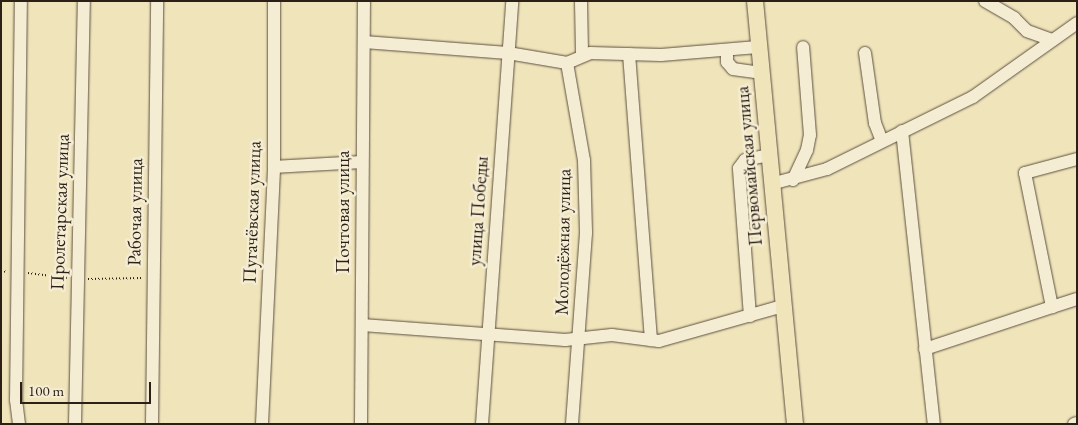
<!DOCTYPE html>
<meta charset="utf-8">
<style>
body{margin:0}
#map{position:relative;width:1078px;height:425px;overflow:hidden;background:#f0e4bb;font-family:"EB Garamond",serif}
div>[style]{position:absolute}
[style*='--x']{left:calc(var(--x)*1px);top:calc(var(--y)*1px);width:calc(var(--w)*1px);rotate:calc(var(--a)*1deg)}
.path>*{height:2px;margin-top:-1px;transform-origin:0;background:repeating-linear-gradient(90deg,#2b1f16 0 1px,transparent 0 3.5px)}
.roads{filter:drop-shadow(0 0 1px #5c503f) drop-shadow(0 0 1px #5c503f)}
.minor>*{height:12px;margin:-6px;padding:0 6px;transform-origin:6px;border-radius:6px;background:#f5edd3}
.major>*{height:16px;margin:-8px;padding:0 8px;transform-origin:8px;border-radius:8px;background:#f0e4bb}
span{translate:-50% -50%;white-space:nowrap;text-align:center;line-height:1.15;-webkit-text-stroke:5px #f5edd3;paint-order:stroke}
.street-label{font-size:19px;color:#2b1f16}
.frame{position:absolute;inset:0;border:2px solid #2b1f16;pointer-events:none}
.scale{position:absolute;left:20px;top:382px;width:131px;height:22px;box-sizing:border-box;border:2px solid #2b1f16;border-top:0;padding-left:6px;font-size:15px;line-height:18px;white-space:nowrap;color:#2b1f16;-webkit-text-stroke:4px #f5edd3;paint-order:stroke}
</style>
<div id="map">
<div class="path">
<div style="--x:1;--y:271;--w:7;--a:8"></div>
<div style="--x:28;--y:273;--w:40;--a:7.1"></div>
<div style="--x:88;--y:279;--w:55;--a:-1"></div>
</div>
<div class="roads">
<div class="minor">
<div style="--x:581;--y:1;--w:54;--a:88.9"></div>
<div style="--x:985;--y:1;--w:34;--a:30"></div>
<div style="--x:1014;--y:18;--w:18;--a:45"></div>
<div style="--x:1027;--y:31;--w:27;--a:20"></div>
<div style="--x:364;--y:42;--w:144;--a:4.4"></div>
<div style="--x:508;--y:53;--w:60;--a:9.6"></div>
<div style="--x:567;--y:63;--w:25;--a:-23"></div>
<div style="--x:590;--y:53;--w:71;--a:1.6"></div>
<div style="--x:661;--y:55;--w:97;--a:-4.7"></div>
<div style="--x:727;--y:50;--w:12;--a:90"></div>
<div style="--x:727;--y:62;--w:9;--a:49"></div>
<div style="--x:733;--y:69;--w:28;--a:8"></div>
<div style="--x:865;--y:53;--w:71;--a:81.9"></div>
<div style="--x:875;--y:123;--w:19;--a:69"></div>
<div style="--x:629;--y:54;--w:287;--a:85.6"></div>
<div style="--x:567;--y:63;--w:98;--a:80.1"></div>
<div style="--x:584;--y:160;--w:73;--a:88.4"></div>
<div style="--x:586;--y:233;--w:192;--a:94.2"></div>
<div style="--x:902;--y:131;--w:295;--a:83.8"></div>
<div style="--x:1077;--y:159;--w:54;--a:164.9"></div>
<div style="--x:1025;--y:173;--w:137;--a:78.6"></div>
<div style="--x:1052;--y:307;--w:26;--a:-18"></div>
<div style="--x:274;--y:167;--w:87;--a:-3.3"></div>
<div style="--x:793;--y:180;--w:33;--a:-65"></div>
<div style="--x:807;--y:150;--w:15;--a:-79"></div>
<div style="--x:810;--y:135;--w:88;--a:-94.5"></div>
<div style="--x:771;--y:184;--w:58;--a:-15"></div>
<div style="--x:827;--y:169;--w:163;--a:-26.3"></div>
<div style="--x:973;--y:97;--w:128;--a:-35.4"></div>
<div style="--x:750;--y:316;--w:148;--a:-94.3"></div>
<div style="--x:739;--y:168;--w:10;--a:-53"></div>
<div style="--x:745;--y:160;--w:24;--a:-12"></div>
<div style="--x:362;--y:325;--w:204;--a:4.2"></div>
<div style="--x:565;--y:340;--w:47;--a:-6.1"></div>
<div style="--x:612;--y:335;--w:47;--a:7.3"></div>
<div style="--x:659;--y:341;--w:129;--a:-15.8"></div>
<div style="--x:925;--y:349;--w:134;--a:-18.3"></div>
<div style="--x:19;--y:424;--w:24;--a:-97"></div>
<div style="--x:16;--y:400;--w:399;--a:-89.3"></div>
<div style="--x:75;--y:424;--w:423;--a:-88.8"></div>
<div style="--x:152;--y:424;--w:423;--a:-89.3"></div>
<div style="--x:262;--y:424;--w:257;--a:-87.3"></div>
<div style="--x:274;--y:167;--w:166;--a:-90"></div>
<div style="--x:361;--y:424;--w:423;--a:-89.6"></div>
<div style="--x:482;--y:424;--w:424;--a:-85.9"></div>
<div style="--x:1074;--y:424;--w:3;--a:-18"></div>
</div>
<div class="major">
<div style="--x:755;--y:1;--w:425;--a:84.6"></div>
</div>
</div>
<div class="street-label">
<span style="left:749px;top:166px;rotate:-95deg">Первомайская улица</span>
<span style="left:478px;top:211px;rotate:-86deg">улица Победы</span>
<span style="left:60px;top:212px;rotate:-88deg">Пролетарская улица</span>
<span style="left:135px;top:212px;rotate:-89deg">Рабочая улица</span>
<span style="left:252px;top:212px;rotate:-88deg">Пугачёвская улица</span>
<span style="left:343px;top:212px;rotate:-90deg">Почтовая улица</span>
<span style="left:563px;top:242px;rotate:-89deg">Молодёжная улица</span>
</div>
<div class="frame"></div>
<div class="scale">100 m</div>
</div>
